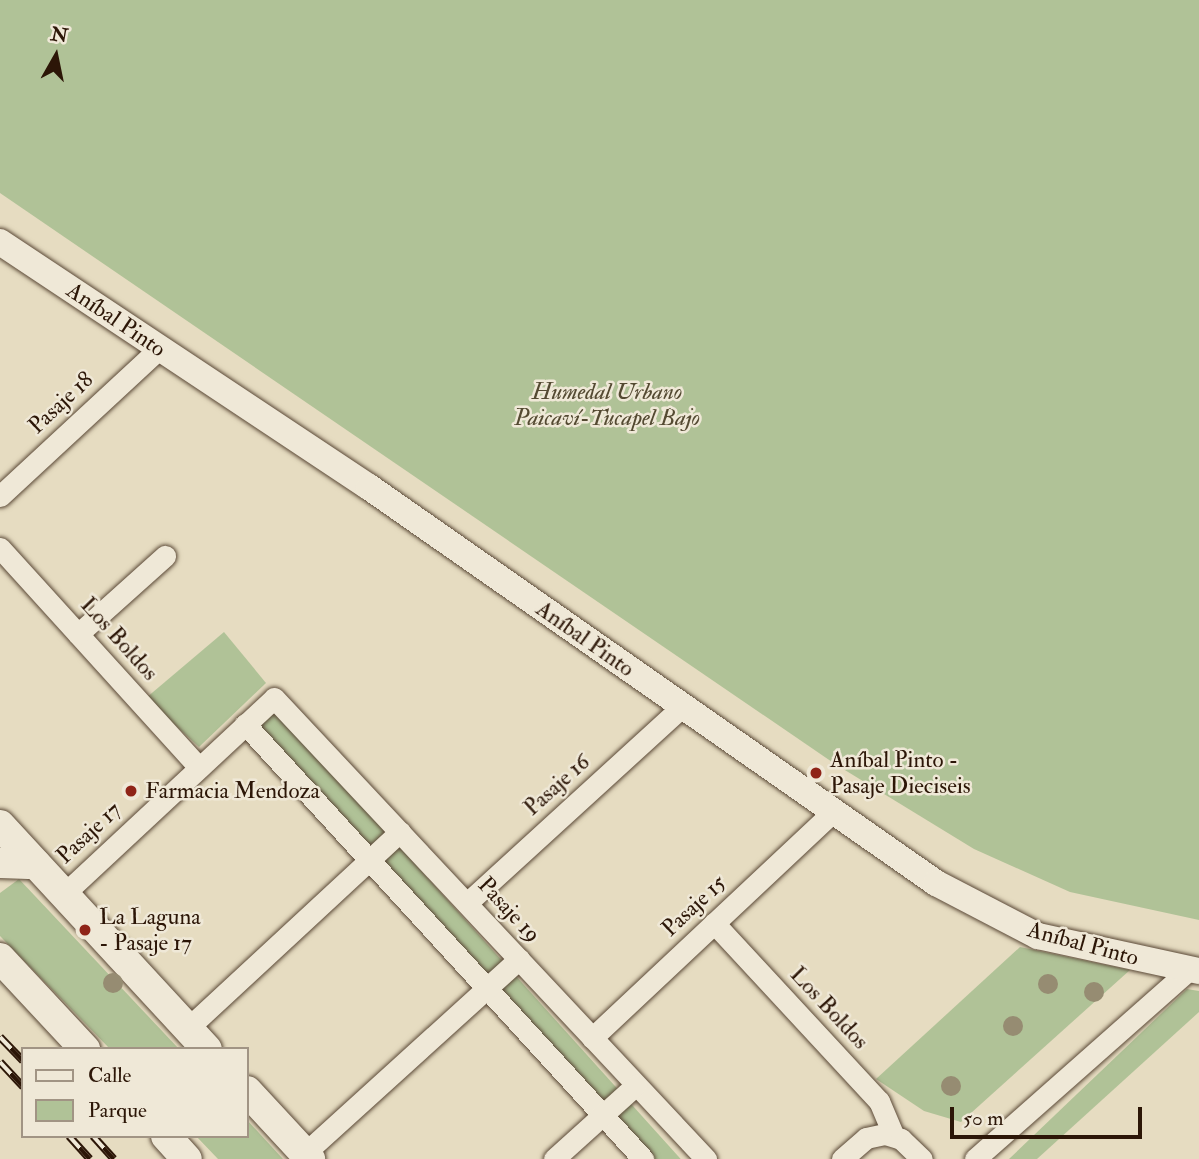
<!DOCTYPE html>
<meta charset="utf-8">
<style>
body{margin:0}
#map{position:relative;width:1199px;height:1159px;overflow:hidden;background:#e6dcc1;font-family:"IM FELL Double Pica",serif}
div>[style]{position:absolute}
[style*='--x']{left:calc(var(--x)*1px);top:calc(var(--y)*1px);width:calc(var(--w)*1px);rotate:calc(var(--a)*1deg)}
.green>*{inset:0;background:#b0c297;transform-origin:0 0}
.roads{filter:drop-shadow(0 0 2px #5a4836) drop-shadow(0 0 2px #5a4836)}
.minor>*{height:21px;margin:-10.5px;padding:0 10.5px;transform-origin:10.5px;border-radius:10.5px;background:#efe8d7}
.tertiary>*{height:26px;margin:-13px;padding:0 13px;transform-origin:13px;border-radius:13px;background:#efe8d7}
.secondary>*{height:30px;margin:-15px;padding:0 15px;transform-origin:15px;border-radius:15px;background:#efe8d7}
.rail>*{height:8px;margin-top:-4px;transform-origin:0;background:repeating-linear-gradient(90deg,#efe8d7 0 16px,#2c1607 0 32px);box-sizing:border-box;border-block:2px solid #2c1607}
.trees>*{width:20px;height:20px;margin:-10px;border-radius:50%;background:#968c72}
.dots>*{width:19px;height:19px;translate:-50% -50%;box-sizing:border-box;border:4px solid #efe8d7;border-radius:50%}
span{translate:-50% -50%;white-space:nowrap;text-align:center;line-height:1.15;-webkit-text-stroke:5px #efe8d7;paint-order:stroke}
.street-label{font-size:23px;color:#2c1607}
.park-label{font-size:23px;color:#544a32;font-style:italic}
.poi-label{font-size:23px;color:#2c1607}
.left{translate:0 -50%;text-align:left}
.legend{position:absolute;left:21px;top:1047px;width:228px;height:91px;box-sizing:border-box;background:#efe8d7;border:2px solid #a19484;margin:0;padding:9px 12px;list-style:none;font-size:21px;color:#2c1607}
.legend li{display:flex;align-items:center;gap:14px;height:35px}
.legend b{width:35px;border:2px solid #a19484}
.north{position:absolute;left:21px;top:21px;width:70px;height:70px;-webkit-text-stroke:5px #efe8d7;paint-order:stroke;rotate:9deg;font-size:19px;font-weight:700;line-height:28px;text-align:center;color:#2c1607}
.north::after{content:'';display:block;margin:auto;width:24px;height:32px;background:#2c1607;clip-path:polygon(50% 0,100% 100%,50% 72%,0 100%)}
.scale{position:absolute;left:950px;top:1107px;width:192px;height:32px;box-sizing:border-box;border:4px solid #2c1607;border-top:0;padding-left:9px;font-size:21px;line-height:24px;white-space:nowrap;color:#2c1607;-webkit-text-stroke:5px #efe8d7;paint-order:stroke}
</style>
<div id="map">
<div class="green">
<div style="clip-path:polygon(0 0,1199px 0,1199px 920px,1070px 892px,974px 849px,835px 764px,0 193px)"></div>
<div style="clip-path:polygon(224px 632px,266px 683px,199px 747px,146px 698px)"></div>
<div style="left:271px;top:704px;width:615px;height:23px;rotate:48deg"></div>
<div style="clip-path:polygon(19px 879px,179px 1049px,110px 1049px,0 936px,0 893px)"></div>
<div style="clip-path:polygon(1020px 947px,1130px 970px,961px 1122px,924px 1111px,876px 1079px)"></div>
<div style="clip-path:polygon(1187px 989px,1199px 991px,1199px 1012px,1037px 1159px,1009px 1159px)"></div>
<div style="clip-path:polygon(247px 1120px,283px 1159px,218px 1159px,196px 1136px,247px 1136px)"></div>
</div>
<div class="roads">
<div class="minor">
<div style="--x:0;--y:496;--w:217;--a:-42.8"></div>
<div style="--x:0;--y:548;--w:294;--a:47.8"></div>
<div style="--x:78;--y:634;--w:117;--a:-41.9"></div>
<div style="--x:245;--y:724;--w:590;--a:47.54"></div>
<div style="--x:64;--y:894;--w:287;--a:-43"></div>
<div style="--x:274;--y:698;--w:632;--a:46.86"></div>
<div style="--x:467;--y:903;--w:291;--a:-42.4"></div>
<div style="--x:714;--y:923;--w:243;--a:47.2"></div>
<div style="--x:879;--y:1101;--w:38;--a:67"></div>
<div style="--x:188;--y:1028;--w:289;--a:-42.8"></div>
<div style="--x:592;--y:1038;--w:329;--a:-43.2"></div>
<div style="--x:305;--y:1153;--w:289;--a:-42.2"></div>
<div style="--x:554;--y:1159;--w:110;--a:-42.1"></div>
<div style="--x:842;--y:1159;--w:32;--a:-41"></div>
<div style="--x:866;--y:1138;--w:19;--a:-12"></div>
<div style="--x:885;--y:1134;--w:17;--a:17"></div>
<div style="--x:901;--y:1139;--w:29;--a:44"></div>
<div style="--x:975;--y:1159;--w:286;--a:-41.5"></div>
</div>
<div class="tertiary">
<div style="--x:0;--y:242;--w:443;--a:33.6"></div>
<div style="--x:369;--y:487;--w:692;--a:34.93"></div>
<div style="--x:936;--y:883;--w:115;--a:27.5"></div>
<div style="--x:1038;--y:936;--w:165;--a:12.3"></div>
</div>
<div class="secondary">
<div style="--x:0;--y:825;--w:305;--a:47.3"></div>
<div style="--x:0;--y:863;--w:36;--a:2"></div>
<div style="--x:0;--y:958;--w:125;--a:47"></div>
<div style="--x:247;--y:1091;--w:93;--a:47.2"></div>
<div style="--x:166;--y:1136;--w:31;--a:48"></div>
</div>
</div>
<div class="rail">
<div style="--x:0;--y:1037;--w:33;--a:46"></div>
<div style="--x:0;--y:1062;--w:34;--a:47"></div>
<div style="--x:69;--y:1136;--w:31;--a:48"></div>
<div style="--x:93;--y:1136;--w:31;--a:48"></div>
</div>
<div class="trees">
<div style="left:113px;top:983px"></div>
<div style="left:1048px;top:984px"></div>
<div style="left:1094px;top:992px"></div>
<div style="left:1013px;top:1026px"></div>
<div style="left:951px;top:1086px"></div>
</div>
<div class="dots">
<div style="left:816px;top:773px;background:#8f2418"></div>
<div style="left:131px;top:791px;background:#8f2418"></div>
<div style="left:85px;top:930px;background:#8f2418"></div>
</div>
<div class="street-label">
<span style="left:116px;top:320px;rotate:34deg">Aníbal Pinto</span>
<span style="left:61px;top:403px;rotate:-43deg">Pasaje 18</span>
<span style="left:119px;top:639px;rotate:48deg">Los Boldos</span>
<span style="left:585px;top:639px;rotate:35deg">Aníbal Pinto</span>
<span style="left:557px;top:785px;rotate:-42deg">Pasaje 16</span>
<span style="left:89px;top:833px;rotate:-43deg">Pasaje 17</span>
<span style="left:694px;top:906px;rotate:-43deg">Pasaje 15</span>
<span style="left:509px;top:910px;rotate:47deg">Pasaje 19</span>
<span style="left:1083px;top:944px;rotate:15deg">Aníbal Pinto</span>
<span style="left:829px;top:1008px;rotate:47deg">Los Boldos</span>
</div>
<div class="park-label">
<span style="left:607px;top:405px">Humedal Urbano<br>Paicaví-Tucapel Bajo</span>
</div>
<div class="poi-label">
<span class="left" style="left:830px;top:773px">Aníbal Pinto -<br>Pasaje Dieciseis</span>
<span class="left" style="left:145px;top:791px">Farmacia Mendoza</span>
<span class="left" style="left:99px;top:930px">La Laguna<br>- Pasaje 17</span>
</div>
<ul class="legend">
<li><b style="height:9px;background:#efe8d7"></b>Calle</li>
<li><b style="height:19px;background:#b0c297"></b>Parque</li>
</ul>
<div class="north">N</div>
<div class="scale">50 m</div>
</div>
